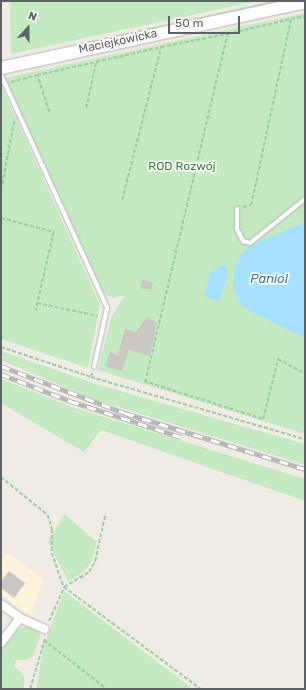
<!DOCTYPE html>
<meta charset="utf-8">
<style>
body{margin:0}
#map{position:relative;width:306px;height:690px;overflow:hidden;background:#f0ece5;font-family:Rubik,sans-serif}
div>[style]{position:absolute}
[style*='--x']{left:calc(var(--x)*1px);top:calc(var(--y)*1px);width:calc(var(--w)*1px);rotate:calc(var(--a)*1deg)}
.commercial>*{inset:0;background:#fff3db}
.green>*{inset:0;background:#c5e9c0}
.water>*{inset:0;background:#a6e2ff}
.building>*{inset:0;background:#cbc7c2;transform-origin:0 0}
.path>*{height:1.5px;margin-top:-0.75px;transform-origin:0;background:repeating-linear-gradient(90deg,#9acda3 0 4px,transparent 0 6px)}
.roads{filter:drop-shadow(0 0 1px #b3b7bb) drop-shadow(0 0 1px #b3b7bb)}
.lane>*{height:4px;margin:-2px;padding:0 2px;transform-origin:2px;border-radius:2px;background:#fff}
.street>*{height:8px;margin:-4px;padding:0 4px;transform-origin:4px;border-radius:4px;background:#fff}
.secondary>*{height:12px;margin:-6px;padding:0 6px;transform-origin:6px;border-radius:6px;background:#fff}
.rail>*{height:4.5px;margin-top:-2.25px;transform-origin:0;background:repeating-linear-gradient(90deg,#fff 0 9px,#b4b5b6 0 18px);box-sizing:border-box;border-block:1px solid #b4b5b6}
span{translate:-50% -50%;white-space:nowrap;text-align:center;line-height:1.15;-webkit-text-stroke:3.5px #fff;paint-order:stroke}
.street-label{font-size:12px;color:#5d6267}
.park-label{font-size:12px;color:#34832f}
.water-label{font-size:13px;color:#3779a6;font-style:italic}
.frame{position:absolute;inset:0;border:2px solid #5d6267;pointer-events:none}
.north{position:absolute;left:8px;top:8px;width:40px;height:40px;-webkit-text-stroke:3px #fff;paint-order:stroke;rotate:21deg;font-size:11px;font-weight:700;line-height:16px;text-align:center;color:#5d6267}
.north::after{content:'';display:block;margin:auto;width:14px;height:18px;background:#5d6267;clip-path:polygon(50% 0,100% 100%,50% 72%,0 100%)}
.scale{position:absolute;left:168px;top:16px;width:72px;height:18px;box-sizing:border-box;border:2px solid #5d6267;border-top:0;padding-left:5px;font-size:12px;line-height:14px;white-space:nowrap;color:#5d6267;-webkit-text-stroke:3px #fff;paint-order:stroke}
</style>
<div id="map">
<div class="commercial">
<div style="clip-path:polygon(8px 553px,43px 579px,31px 617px,1px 594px,1px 562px)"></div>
</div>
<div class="green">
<div style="clip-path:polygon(10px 1px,257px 1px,11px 54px)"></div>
<div style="clip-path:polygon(274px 1px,285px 1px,37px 53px,223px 12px)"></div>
<div style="clip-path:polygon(305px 13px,305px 434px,98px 370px,111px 318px,125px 295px,114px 298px,104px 294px,5px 78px)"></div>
<div style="clip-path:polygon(1px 85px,100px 305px,88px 368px,1px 339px)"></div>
<div style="clip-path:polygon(1px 351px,96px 384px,305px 444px,305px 465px,93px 399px,1px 360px)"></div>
<div style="clip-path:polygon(1px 379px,75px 408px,305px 479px,305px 501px,101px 430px,84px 452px,1px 403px)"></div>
<div style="clip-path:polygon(64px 514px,97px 542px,91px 562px,82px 574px,68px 581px,48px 542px)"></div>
<div style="clip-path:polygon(64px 591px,193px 689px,36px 689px,44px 646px)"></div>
<div style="clip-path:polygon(28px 626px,39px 629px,40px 637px,33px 655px,26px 660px,17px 660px,14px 665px,24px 676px,24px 689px,1px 689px,1px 650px,18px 629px)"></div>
</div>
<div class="water">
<div style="clip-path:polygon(305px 222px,305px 338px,242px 307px,233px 286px,235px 267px,243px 252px,256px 243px)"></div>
<div style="clip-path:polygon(225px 264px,228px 274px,219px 302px,204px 296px,210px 273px)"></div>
</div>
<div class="building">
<div style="left:142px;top:280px;width:11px;height:8px;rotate:10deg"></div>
<div style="clip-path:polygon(147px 317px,157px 323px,150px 356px,129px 350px,122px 371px,105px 366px,110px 352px,118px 355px,125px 329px,136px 332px)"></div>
<div style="clip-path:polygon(9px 571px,25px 583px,14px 598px,1px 588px,1px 581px)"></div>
</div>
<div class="path">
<div style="--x:11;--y:82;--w:27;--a:-15"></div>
<div style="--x:86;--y:108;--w:47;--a:-77.7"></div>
<div style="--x:96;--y:62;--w:67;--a:-13"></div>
<div style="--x:49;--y:112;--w:39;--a:-108"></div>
<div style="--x:37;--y:75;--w:60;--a:-12.4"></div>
<div style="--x:1;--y:190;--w:70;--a:-79.3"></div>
<div style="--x:122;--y:200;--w:158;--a:-75.7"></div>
<div style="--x:161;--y:47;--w:67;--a:-11.1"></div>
<div style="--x:243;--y:207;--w:8;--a:-14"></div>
<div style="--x:251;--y:205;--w:190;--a:-77.9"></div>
<div style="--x:291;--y:19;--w:14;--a:-12"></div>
<div style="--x:1;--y:218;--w:55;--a:14.8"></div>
<div style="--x:54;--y:232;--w:80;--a:103"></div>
<div style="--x:37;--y:303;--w:62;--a:12"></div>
<div style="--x:1;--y:347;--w:95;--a:18.4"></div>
<div style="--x:91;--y:377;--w:4;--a:-76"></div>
<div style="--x:91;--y:377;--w:223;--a:16.2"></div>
<div style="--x:144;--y:381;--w:125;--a:17.7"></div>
<div style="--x:263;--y:419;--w:62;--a:-76"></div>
<div style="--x:278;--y:359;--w:31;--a:29"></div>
<div style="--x:145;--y:382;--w:358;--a:-76.7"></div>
<div style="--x:227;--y:34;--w:66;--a:-13.2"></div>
<div style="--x:1;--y:477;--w:60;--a:39"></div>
<div style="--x:48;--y:515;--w:15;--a:74"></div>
<div style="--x:52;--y:529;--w:24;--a:90"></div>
<div style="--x:52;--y:553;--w:36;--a:71"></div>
<div style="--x:64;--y:587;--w:171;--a:36.7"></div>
<div style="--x:49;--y:621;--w:37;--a:-66"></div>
<div style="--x:64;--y:587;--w:29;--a:-31"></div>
<div style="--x:89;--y:572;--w:13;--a:-61"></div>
<div style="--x:95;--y:561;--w:47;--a:-77.7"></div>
<div style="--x:44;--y:640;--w:80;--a:37.9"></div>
<div style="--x:30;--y:689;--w:53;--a:-73.6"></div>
</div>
<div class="roads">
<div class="lane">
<div style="--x:1;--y:75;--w:256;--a:65.5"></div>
<div style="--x:107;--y:308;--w:60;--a:102.4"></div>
<div style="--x:237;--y:209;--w:20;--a:90"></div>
<div style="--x:237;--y:229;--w:13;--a:63"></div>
<div style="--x:243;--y:241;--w:7;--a:16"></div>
<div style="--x:250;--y:243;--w:70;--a:-38.7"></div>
</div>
<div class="street">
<div style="--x:1;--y:604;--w:24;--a:36"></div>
<div style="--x:20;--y:618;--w:27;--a:24"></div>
<div style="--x:1;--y:643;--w:31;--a:-53"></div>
</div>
<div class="secondary">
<div style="--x:1;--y:68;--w:311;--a:-12.2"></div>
</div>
</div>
<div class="rail">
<div style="--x:1;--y:366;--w:133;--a:20.8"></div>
<div style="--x:125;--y:413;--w:189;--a:17.3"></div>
<div style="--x:1;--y:374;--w:74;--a:21.4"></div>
<div style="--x:70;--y:401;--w:117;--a:18"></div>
</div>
<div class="street-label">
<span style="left:118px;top:42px;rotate:-12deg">Maciejkowicka</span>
</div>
<div class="park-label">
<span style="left:182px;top:167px">ROD Rozwój</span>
</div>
<div class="water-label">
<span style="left:269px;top:279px">Paniol</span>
</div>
<div class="frame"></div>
<div class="north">N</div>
<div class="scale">50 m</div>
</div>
